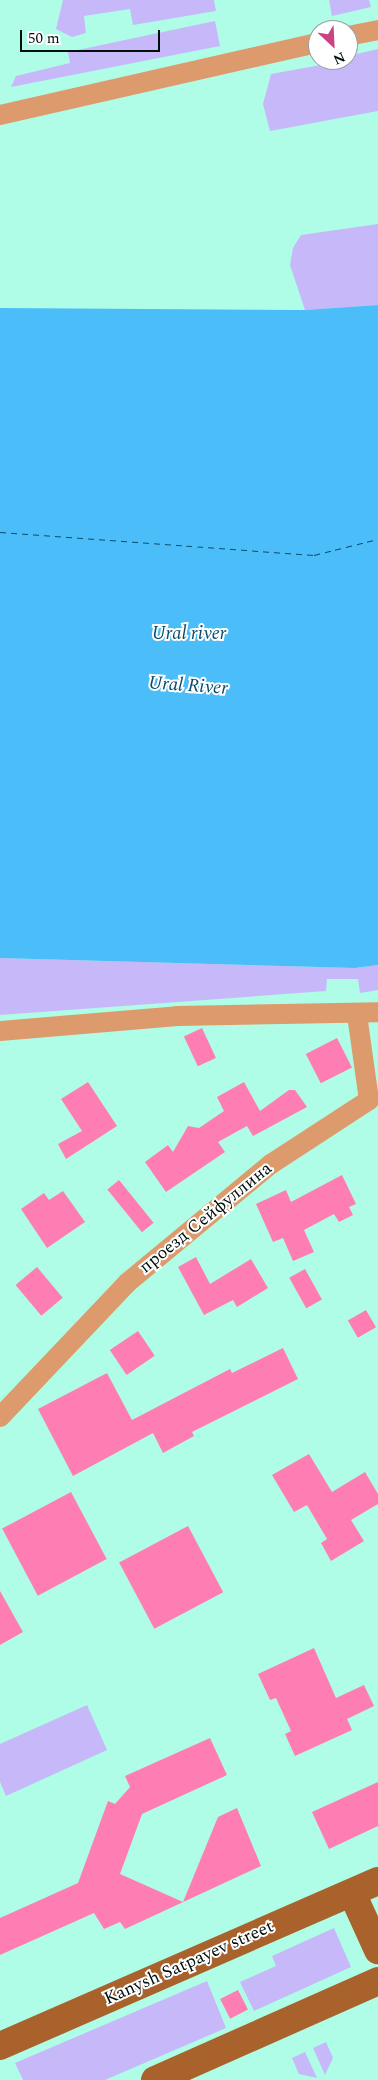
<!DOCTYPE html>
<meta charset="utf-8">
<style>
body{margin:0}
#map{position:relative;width:378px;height:2080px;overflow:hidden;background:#affde7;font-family:Spectral,serif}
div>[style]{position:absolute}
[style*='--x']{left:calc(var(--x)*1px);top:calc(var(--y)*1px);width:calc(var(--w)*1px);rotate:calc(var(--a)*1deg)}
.green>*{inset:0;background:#c7b8f9}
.water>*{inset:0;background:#4bbdf8}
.ferry>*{height:1px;margin-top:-0.5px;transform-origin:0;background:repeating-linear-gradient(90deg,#0b4c69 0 6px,transparent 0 11px)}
.building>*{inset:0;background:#fe7eb4;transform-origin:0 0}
.street>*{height:20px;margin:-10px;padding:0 10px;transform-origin:10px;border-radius:10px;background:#dd9a6c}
.primary>*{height:28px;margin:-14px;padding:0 14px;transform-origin:14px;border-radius:14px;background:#a9622b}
span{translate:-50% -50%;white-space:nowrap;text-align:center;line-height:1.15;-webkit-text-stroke:4px #fff;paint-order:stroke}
.street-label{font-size:18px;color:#000f0a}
.water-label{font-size:19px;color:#0b4c69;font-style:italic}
.north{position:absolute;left:308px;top:20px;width:50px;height:50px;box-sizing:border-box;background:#fff;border:1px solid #999f9d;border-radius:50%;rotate:155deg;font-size:14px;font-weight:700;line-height:20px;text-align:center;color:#000f0a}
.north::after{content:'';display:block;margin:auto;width:18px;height:22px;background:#ca4383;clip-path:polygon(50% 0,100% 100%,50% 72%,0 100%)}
.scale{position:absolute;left:20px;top:30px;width:140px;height:22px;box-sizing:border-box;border:2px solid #000f0a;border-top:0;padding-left:6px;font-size:15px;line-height:18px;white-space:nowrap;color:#000f0a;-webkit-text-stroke:4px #fff;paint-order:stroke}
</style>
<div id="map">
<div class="green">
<div style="clip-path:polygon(63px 0,214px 0,216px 11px,133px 25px,130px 9px,84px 16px,86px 33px,72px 37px,56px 29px)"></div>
<div style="clip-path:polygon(329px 0,369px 0,371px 7px,332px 16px)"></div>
<div style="clip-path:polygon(215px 21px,220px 46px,11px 87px,16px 76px,70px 63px,68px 52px)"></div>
<div style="clip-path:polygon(378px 49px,378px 111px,270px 131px,263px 104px,271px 74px,348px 60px,348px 56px)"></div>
<div style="clip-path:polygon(378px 224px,378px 305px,305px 310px,290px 265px,293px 248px,301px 235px)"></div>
<div style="clip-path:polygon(0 958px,355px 968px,378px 965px,378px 990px,360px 993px,358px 979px,327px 979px,326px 991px,0 1015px)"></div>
<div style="clip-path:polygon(87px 1705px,107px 1750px,6px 1796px,0 1782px,0 1744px)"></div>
<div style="clip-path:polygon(334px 1928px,351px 1967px,254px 2011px,240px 1982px,276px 1966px,272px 1956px)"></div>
<div style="clip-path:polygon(207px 1981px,226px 2028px,105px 2080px,23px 2080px,15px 2063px)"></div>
<div style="clip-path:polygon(326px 2042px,333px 2058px,325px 2075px,313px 2048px)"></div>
<div style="clip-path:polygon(305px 2052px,317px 2078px,299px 2074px,292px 2058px)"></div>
</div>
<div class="water">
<div style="clip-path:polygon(378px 305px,378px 965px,355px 968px,0 958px,0 308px,305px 310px)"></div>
</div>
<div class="ferry">
<div style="--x:0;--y:532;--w:315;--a:4.2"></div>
<div style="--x:314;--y:555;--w:66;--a:-14"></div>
</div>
<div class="building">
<div style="left:202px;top:1028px;width:33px;height:20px;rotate:65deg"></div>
<div style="left:337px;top:1038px;width:33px;height:35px;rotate:63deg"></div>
<div style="clip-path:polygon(88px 1082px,117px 1126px,66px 1159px,58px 1144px,82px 1131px,61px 1099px)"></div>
<div style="clip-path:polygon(244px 1082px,260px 1111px,289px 1090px,295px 1090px,307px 1107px,253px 1136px,247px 1126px,218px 1142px,225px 1152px,166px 1192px,145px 1162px,168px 1145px,173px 1152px,188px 1126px,199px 1128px,224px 1111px,217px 1097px)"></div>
<div style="clip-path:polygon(342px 1175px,356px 1204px,349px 1207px,353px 1215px,339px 1222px,334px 1214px,304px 1230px,314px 1252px,293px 1261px,283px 1238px,273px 1242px,256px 1204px,286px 1190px,291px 1202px)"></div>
<div style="left:119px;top:1180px;width:55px;height:15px;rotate:51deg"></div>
<div style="clip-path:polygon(63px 1191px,85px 1222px,47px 1248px,21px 1209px,44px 1193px,49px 1200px)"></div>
<div style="clip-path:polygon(196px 1257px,210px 1284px,251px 1259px,268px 1288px,237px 1307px,233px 1300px,204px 1315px,178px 1267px)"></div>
<div style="left:37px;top:1267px;width:40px;height:28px;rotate:50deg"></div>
<div style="left:305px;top:1269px;width:35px;height:18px;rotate:61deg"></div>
<div style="left:366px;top:1310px;width:20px;height:21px;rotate:60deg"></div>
<div style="left:138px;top:1331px;width:30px;height:34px;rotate:56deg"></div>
<div style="clip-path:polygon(283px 1348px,298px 1379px,192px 1432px,194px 1436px,163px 1453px,153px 1433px,73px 1476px,38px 1409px,107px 1373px,132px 1420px,230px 1369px,232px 1373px)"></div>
<div style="clip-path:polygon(309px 1454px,332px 1492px,365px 1472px,378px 1494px,378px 1504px,351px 1520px,364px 1541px,331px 1561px,321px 1543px,327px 1539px,307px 1505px,294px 1512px,272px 1475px)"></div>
<div style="left:71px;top:1492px;width:76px;height:78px;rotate:62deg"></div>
<div style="left:188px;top:1526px;width:75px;height:78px;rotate:62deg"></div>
<div style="clip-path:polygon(0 1591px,23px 1632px,0 1645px)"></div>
<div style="clip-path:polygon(314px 1648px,336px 1698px,364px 1685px,374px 1706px,347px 1719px,352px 1730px,295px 1756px,285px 1734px,291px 1731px,276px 1698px,270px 1700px,258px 1674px)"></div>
<div style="clip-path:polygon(210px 1738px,227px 1775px,142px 1814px,120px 1874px,183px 1902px,218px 1817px,237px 1808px,261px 1866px,125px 1929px,120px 1922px,104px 1929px,94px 1913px,0 1955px,0 1918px,78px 1883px,108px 1801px,115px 1804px,130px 1787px,125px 1776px)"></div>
<div style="clip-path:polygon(378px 1782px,378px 1826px,329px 1849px,312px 1812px)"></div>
<div style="left:238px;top:1990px;width:22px;height:20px;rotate:63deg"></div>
</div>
<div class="street">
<div style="--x:348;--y:36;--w:31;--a:-11"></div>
<div style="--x:0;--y:115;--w:326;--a:-12.8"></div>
<div style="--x:0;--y:1031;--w:178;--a:-4.8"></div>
<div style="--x:177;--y:1016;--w:201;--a:-1.1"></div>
<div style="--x:0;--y:1417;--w:185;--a:-46.5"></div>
<div style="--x:127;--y:1283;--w:187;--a:-39.6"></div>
<div style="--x:271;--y:1164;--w:117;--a:-33.1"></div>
<div style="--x:369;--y:1100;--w:86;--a:-98"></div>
</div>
<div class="primary">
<div style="--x:352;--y:1893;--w:63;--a:65.5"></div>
<div style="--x:0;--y:2046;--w:412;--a:-23.6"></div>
<div style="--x:155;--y:2080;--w:244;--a:-23.9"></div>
</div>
<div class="street-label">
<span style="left:206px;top:1218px;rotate:-39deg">проезд Сейфуллина</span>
<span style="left:189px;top:1963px;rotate:-24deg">Kanysh Satpayev street</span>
</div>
<div class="water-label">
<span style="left:189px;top:634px">Ural river</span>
<span style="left:188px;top:686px;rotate:4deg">Ural River</span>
</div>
<div class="north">N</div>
<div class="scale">50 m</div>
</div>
